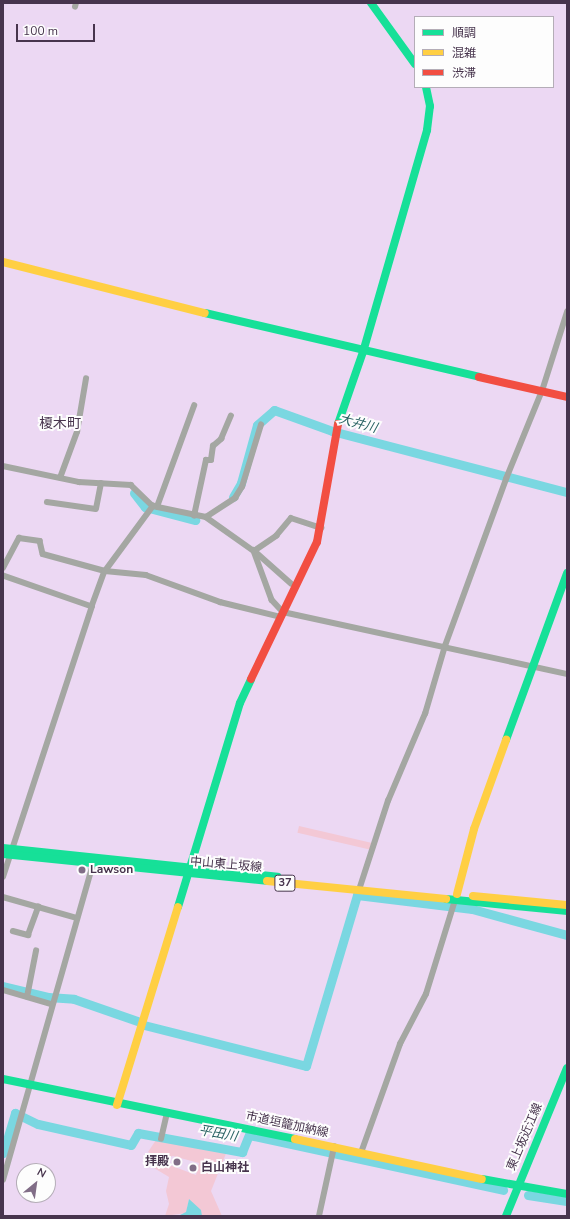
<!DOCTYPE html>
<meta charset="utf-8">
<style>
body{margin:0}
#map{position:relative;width:570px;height:1219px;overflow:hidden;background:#ecd8f3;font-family:"Nunito Sans","Noto Sans JP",sans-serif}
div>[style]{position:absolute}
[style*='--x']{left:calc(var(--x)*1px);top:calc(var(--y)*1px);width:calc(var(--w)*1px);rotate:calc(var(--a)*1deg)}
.green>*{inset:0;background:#f3c8d5;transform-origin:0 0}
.water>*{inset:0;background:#7ad7e1}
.river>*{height:9px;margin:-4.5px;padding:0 4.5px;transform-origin:4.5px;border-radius:4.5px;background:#7ad7e1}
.street>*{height:5.5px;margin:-2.75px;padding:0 2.75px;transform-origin:2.75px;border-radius:2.75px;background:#a4a7a2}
.fast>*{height:8px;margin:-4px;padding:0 4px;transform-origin:4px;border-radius:4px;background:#16e098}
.slow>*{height:8px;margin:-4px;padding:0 4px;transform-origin:4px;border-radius:4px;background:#ffcf43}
.jam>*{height:8px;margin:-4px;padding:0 4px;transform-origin:4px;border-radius:4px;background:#f24e42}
.dots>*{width:11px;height:11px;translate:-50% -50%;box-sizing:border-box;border:2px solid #fdfdfd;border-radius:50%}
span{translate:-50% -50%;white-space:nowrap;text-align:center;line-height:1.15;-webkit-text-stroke:4px #fdfdfd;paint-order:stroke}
.shield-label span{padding:1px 3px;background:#fdfdfd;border:1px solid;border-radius:3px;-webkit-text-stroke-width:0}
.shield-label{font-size:11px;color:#47344d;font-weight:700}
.street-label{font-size:12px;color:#47344d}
.poi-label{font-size:12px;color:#47344d;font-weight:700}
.left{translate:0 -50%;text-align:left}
.right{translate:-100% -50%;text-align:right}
.water-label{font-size:13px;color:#296263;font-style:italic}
.quarter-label{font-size:14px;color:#47344d}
.frame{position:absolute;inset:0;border:4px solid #47344d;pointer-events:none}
.legend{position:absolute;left:414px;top:16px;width:140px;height:72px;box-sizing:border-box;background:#fdfdfd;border:1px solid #b4adb7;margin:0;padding:5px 7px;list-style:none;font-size:12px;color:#47344d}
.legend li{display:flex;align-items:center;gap:8px;height:20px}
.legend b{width:20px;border:1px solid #b4adb7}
.north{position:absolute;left:16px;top:1163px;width:40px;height:40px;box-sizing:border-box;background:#fdfdfd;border:1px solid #b4adb7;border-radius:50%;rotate:29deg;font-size:11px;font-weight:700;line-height:16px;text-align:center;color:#47344d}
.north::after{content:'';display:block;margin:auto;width:14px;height:18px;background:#816d87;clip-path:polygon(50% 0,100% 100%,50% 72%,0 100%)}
.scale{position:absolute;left:16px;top:24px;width:79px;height:18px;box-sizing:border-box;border:2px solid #47344d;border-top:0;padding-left:5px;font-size:12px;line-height:14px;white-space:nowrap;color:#47344d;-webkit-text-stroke:3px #fdfdfd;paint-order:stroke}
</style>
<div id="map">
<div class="green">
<div style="left:299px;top:826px;width:74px;height:7px;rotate:13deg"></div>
<div style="clip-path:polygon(evenodd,156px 1140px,227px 1151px,211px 1191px,222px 1216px,202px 1216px,189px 1199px,186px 1213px,165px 1216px,169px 1204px,166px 1191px,169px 1177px,154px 1168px,153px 1155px,148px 1152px,156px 1140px,173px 1156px,199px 1163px,196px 1175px,159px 1161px,173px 1156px)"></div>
</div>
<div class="water">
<div style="clip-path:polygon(189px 1199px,201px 1210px,202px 1216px,178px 1216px,186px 1212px)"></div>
</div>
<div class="river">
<div style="--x:134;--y:493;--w:18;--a:52"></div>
<div style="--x:145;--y:507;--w:52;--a:14.6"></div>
<div style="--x:233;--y:497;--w:16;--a:-60"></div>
<div style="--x:241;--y:483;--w:60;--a:-74.6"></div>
<div style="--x:257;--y:425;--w:23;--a:-41"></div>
<div style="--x:274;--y:410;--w:62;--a:19.9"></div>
<div style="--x:332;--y:431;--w:243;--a:14.6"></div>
<div style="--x:3;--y:986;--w:46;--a:13.7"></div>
<div style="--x:48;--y:997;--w:26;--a:4"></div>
<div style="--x:74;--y:999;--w:67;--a:19.2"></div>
<div style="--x:144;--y:1025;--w:167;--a:14.2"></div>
<div style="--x:306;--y:1066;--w:178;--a:-73.4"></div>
<div style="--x:357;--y:895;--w:116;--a:6.9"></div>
<div style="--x:472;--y:909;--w:98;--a:15.3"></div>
<div style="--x:3;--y:1153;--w:42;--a:-73.3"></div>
<div style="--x:15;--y:1113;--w:25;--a:26"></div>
<div style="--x:38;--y:1124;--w:95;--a:12.7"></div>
<div style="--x:131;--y:1145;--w:14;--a:-60"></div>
<div style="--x:138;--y:1133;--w:106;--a:10.4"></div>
<div style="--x:242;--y:1152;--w:18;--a:-68"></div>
<div style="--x:249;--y:1135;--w:260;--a:12.2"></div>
<div style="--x:528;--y:1195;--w:39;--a:9"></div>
</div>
<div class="street">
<div style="--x:75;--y:7;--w:4;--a:-76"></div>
<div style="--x:3;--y:466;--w:78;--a:11.9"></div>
<div style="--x:79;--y:482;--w:52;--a:3.3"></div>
<div style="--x:131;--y:485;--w:30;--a:44"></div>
<div style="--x:153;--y:506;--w:54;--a:11.7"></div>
<div style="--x:206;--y:517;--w:59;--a:35.3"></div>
<div style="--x:254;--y:551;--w:52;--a:69.8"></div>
<div style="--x:272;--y:600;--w:16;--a:47"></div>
<div style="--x:283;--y:612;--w:291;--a:12.3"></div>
<div style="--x:60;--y:478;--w:49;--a:-69.7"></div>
<div style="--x:77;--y:432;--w:54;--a:-80.4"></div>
<div style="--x:47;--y:502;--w:49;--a:8.1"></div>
<div style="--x:96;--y:509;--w:26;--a:-79"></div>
<div style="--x:157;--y:507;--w:108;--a:-69.9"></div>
<div style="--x:194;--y:516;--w:57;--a:-77.9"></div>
<div style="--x:206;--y:460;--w:5;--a:0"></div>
<div style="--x:211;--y:460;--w:14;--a:-82"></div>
<div style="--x:213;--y:446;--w:11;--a:-41"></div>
<div style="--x:221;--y:439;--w:25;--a:-67"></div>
<div style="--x:206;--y:517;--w:35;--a:-33"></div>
<div style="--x:235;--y:498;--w:13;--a:-58"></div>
<div style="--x:242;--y:487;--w:65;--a:-73"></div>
<div style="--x:3;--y:568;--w:34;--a:-62"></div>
<div style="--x:19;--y:538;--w:21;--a:8"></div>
<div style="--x:40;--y:541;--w:13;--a:77"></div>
<div style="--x:43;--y:554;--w:64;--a:15.3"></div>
<div style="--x:105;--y:571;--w:38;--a:110"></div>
<div style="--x:92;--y:607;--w:94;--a:-160.8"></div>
<div style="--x:105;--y:571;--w:41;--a:5.6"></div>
<div style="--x:146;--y:575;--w:79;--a:20"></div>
<div style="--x:220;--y:602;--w:63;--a:13.8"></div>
<div style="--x:105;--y:571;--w:81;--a:-53.6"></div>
<div style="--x:291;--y:584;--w:50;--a:-138.3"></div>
<div style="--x:254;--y:551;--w:27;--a:-34"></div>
<div style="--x:276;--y:536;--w:23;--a:-50"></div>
<div style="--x:291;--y:518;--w:32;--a:18"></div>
<div style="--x:3;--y:877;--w:284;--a:-71.8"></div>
<div style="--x:359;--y:890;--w:94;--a:-72"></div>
<div style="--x:388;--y:801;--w:95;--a:-67"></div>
<div style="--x:425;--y:714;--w:71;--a:-73.6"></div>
<div style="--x:445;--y:646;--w:178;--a:-69.9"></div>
<div style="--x:506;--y:479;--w:95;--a:-67.8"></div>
<div style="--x:542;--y:391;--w:83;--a:-72.4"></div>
<div style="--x:3;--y:897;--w:77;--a:15.8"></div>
<div style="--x:13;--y:931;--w:16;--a:15"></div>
<div style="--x:28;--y:935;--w:30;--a:-70"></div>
<div style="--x:3;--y:990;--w:50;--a:16.3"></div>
<div style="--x:27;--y:997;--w:47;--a:-78.9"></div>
<div style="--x:161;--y:1139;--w:27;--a:-77"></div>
<div style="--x:361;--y:1153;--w:116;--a:-70.3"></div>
<div style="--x:400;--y:1044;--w:56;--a:-62.5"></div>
<div style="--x:426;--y:994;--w:102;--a:-72.8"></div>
<div style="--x:3;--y:1180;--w:332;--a:-74.1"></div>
<div style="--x:319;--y:1216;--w:71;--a:-77.7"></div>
</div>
<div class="fast">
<div style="--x:371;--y:3;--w:75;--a:54.2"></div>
<div style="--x:205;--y:313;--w:281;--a:13.1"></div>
<div style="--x:338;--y:424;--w:76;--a:-70.9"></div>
<div style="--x:363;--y:352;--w:231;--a:-73.9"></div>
<div style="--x:427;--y:130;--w:24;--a:-83"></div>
<div style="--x:430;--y:106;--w:19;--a:-102"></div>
<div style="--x:506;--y:740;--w:178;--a:-69.9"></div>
<div style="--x:3;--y:848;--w:276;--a:6"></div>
<div style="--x:3;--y:854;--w:265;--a:5.8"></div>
<div style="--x:446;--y:899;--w:122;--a:5.7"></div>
<div style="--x:178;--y:907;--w:213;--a:-73.1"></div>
<div style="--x:240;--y:703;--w:26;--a:-65"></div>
<div style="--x:3;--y:1079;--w:298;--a:11.6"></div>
<div style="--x:482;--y:1179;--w:86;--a:10"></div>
<div style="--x:506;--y:1216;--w:160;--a:-67.6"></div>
</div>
<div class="slow">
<div style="--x:3;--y:262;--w:208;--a:14.2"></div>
<div style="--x:267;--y:881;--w:180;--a:5.7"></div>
<div style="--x:457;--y:894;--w:67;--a:-75.3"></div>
<div style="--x:474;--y:829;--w:95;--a:-70.2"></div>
<div style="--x:473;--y:896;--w:94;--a:5.5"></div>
<div style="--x:117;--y:1105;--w:207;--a:-72.9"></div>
<div style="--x:295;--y:1139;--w:191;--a:12.1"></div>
</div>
<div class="jam">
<div style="--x:479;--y:377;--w:90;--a:12.8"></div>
<div style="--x:251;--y:679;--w:152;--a:-64.3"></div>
<div style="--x:317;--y:542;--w:120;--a:-79.9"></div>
</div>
<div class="dots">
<div style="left:82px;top:870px;background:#816d87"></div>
<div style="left:177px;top:1162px;background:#816d87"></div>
<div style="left:193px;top:1168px;background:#816d87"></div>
</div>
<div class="shield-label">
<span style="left:285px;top:883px">37</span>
</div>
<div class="street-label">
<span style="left:226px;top:865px;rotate:5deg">中山東上坂線</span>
<span style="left:287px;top:1125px;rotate:12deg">市道垣籠加納線</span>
<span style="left:525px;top:1137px;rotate:-67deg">東上坂近江線</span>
</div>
<div class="poi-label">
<span class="left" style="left:90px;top:870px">Lawson</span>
<span class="right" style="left:169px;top:1162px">拝殿</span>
<span class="left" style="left:201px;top:1168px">白山神社</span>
</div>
<div class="water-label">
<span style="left:358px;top:424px;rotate:15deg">大井川</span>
<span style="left:218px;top:1134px;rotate:10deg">平田川</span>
</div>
<div class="quarter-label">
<span style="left:60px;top:424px">榎木町</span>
</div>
<div class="frame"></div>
<ul class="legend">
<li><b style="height:5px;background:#16e098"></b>順調</li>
<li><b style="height:5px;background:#ffcf43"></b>混雑</li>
<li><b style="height:5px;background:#f24e42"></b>渋滞</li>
</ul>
<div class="north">N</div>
<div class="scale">100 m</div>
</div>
